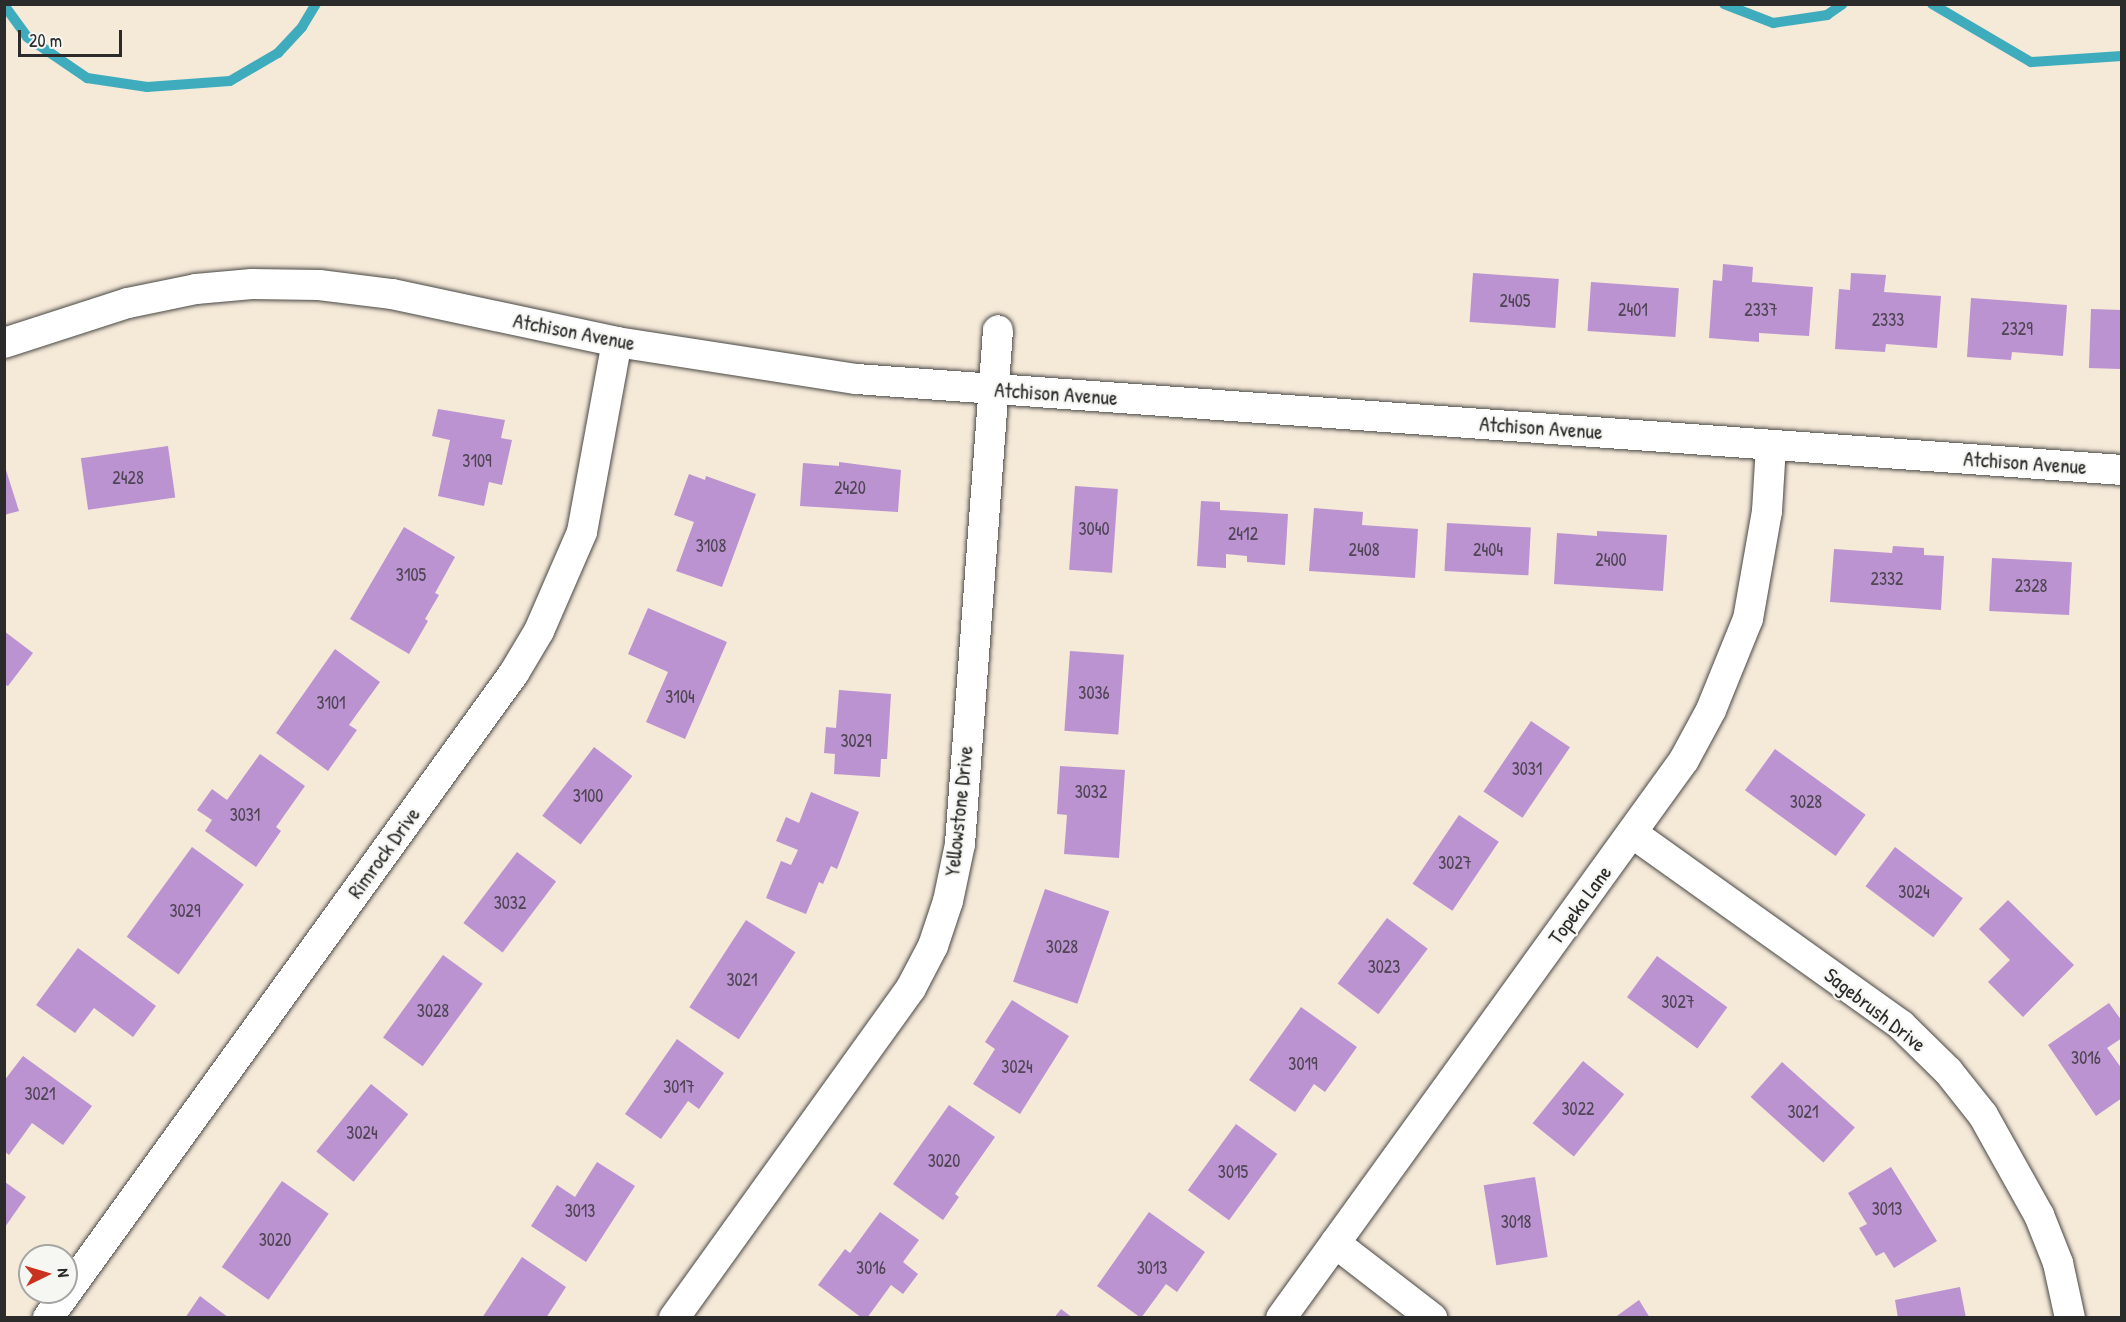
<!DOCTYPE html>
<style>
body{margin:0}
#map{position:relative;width:2126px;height:1322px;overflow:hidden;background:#f5e9d8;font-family:"Patrick Hand",sans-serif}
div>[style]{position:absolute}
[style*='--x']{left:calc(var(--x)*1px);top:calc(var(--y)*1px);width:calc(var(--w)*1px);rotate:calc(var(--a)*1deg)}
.stream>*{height:10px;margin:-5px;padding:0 5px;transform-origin:5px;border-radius:5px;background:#3facbd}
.building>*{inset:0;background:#bb93d1;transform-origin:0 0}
.roads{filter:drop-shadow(0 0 2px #494845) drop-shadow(0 0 2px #494845)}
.street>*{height:30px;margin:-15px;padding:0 15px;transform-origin:15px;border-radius:15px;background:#fff}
span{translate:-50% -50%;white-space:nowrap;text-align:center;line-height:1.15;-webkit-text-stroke:4.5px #f6f6f2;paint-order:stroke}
.number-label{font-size:18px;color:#4f4554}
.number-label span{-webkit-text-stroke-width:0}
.street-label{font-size:21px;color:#2b2b2b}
.frame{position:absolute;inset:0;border:6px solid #2b2b2b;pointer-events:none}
.north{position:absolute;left:18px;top:1244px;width:60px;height:60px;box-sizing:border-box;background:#f6f6f2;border:2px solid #a5a5a2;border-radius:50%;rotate:85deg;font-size:16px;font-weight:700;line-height:24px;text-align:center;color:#2b2b2b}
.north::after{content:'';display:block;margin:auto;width:21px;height:27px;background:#c8321e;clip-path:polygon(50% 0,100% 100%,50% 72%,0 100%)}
.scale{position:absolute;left:18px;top:30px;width:104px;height:27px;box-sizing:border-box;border:3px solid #2b2b2b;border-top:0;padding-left:8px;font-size:18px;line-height:21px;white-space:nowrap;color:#2b2b2b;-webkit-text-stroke:4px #f6f6f2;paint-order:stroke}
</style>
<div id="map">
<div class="stream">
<div style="--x:1724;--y:4;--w:53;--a:21.2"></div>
<div style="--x:1773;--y:23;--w:55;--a:-8.4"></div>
<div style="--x:1827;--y:15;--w:19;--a:-35"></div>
<div style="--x:1932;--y:4;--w:115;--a:30.4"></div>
<div style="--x:2031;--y:62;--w:91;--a:-3.8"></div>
<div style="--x:4;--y:5;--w:39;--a:54"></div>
<div style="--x:27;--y:37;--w:73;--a:34.3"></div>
<div style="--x:87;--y:78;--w:61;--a:8.5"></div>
<div style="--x:147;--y:87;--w:83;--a:-4.1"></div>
<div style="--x:230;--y:81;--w:56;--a:-30.3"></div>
<div style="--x:278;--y:53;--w:35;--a:-47"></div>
<div style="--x:302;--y:27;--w:27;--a:-59"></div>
</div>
<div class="building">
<div style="clip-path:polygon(1723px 264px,1753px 267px,1752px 282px,1813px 287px,1809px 336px,1759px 333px,1759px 342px,1709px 338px,1713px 280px,1722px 281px)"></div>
<div style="left:1473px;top:273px;width:86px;height:49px;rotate:4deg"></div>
<div style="clip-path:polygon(1851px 273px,1886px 275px,1884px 292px,1941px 296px,1937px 348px,1886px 344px,1885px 352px,1835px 349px,1839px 289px,1850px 290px)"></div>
<div style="left:1591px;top:282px;width:88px;height:49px;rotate:4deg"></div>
<div style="clip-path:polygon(1971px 298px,2067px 305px,2063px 356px,2012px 352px,2011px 360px,1967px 357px)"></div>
<div style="left:2091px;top:309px;width:31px;height:59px;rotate:2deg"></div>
<div style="clip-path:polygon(438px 409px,505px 420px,501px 438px,512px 440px,502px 485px,489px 482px,484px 506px,438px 496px,450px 440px,432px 436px)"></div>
<div style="left:168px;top:446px;width:52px;height:88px;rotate:82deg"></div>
<div style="clip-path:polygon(839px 462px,901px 470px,898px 512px,800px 506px,803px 463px,839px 466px)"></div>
<div style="clip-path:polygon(5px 467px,19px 511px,4px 515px,4px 468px)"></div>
<div style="clip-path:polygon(689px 474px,705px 480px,706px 476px,756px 494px,722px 587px,676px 571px,694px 522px,674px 515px)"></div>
<div style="left:1075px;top:486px;width:43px;height:84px;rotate:4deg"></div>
<div style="clip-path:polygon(1201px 501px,1220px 502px,1220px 510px,1288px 514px,1285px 565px,1247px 562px,1247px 556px,1226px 554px,1226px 568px,1197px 566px)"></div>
<div style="clip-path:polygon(1314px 508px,1363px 512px,1362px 525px,1418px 529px,1415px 578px,1309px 571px)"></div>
<div style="left:1447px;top:523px;width:84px;height:48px;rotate:3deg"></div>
<div style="clip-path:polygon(404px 527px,455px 557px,435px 593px,439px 595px,425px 619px,428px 621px,409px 654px,350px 619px)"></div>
<div style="clip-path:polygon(1597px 531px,1667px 535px,1663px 591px,1554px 584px,1557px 533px,1597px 536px)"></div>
<div style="clip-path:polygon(1893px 546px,1924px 548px,1924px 555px,1944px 556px,1941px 610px,1830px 602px,1834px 549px,1892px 553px)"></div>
<div style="left:1992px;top:558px;width:80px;height:53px;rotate:3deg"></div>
<div style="clip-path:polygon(648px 608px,727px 642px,685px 739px,646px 722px,668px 672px,628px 654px)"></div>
<div style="clip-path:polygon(4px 631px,33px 653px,8px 686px,4px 684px)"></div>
<div style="clip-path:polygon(335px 649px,380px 682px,349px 725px,357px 730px,328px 771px,276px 733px)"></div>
<div style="left:1070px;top:651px;width:54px;height:80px;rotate:4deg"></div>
<div style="clip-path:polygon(839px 690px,891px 694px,887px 759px,881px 759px,880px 777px,834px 774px,835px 754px,824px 753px,826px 727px,836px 728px)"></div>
<div style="left:1531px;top:721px;width:47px;height:85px;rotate:34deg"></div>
<div style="left:594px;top:747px;width:48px;height:86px;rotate:37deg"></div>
<div style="left:1775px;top:749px;width:112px;height:51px;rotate:36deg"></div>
<div style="clip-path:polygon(260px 754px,305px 786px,276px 827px,281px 831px,256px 867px,205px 831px,212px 820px,197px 810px,212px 789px,227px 800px)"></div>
<div style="clip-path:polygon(1060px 766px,1125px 770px,1119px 858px,1064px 854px,1067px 815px,1057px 814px)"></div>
<div style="clip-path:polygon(811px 792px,859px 812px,837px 869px,831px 866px,823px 884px,819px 882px,806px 914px,766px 898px,781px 861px,791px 865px,798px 850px,776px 841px,786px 817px,799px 823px)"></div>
<div style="left:1459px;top:815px;width:48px;height:83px;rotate:34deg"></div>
<div style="left:192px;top:847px;width:64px;height:111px;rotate:36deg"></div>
<div style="left:1895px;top:847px;width:85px;height:49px;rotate:37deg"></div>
<div style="left:517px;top:852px;width:49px;height:89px;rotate:37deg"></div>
<div style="left:1045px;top:889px;width:68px;height:98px;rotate:19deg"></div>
<div style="clip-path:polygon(2008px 900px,2074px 965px,2023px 1017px,1988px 982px,2010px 960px,1979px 929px)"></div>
<div style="left:1387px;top:918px;width:51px;height:82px;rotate:37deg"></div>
<div style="left:746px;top:920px;width:59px;height:104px;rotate:33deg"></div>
<div style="clip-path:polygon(78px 948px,156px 1006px,133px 1037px,94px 1008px,75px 1033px,36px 1005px)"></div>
<div style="left:443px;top:955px;width:49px;height:102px;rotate:36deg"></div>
<div style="left:1657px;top:956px;width:87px;height:51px;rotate:36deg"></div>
<div style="clip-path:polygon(1012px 1000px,1069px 1036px,1020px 1114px,973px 1084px,995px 1049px,985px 1042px)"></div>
<div style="clip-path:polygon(2109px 1003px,2122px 1021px,2122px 1038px,2107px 1048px,2122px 1069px,2122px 1098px,2096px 1116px,2048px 1045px)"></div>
<div style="clip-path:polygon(1301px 1007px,1357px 1047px,1325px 1092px,1314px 1084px,1295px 1112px,1249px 1080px)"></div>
<div style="clip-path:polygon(677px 1039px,724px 1073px,699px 1109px,688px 1101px,661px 1139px,625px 1114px)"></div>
<div style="clip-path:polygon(23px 1056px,92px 1106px,63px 1145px,32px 1123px,9px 1155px,4px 1151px,4px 1081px)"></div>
<div style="left:1583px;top:1061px;width:53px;height:80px;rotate:39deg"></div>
<div style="left:1782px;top:1062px;width:98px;height:47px;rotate:42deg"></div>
<div style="left:371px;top:1084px;width:48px;height:87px;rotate:39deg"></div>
<div style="clip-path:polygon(949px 1105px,995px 1137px,955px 1194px,959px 1197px,943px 1220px,893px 1184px)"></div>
<div style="left:1236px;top:1124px;width:51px;height:82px;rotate:36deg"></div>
<div style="clip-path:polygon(597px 1162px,635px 1186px,586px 1262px,531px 1226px,557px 1185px,575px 1197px)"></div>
<div style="clip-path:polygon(1891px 1167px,1937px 1241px,1894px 1268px,1884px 1252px,1876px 1256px,1859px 1228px,1867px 1224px,1848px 1193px)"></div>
<div style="left:1535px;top:1177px;width:81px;height:52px;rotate:81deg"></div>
<div style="left:282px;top:1181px;width:57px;height:105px;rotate:35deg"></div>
<div style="clip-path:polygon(5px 1182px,26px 1197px,5px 1227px)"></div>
<div style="clip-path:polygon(880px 1212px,919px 1240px,903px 1262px,918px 1274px,903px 1294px,891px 1285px,867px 1318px,862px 1318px,818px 1285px,845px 1249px,850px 1253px)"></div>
<div style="clip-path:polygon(1149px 1212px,1205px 1252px,1177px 1292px,1166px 1284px,1141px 1318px,1097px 1286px)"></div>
<div style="clip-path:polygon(522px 1257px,566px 1287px,546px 1318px,482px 1318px)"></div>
<div style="clip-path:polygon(1960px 1287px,1966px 1318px,1898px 1318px,1895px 1300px)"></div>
<div style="clip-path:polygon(200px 1296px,229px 1318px,185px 1318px)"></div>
<div style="clip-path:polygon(1639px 1300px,1650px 1318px,1614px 1318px)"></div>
<div style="clip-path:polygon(1061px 1309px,1073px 1318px,1054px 1318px)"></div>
</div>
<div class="roads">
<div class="street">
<div style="--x:4;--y:343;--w:130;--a:-17.9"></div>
<div style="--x:128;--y:303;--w:69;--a:-11.6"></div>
<div style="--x:196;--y:289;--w:56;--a:-5.1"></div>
<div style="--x:252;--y:284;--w:67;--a:0.9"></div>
<div style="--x:319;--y:285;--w:74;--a:7"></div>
<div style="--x:392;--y:294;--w:230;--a:12"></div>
<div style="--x:617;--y:342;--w:242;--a:8.8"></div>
<div style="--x:856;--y:379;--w:1269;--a:4.11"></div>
<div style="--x:1632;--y:833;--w:330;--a:35.5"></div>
<div style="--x:1901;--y:1025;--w:66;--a:44.4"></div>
<div style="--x:1948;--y:1071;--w:56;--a:51.5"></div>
<div style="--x:1983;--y:1115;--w:115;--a:60.8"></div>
<div style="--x:2039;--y:1215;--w:52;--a:68.4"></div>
<div style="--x:2058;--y:1263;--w:56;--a:77.7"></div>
<div style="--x:1335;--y:1243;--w:123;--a:37.7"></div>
<div style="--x:48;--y:1318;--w:796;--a:-54.15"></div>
<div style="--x:514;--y:673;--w:49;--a:-59.2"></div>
<div style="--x:539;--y:631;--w:108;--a:-66.5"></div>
<div style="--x:582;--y:532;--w:193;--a:-79.6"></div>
<div style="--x:674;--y:1318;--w:406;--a:-54.3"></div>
<div style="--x:911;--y:988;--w:47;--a:-62.4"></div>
<div style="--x:933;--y:946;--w:47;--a:-71.6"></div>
<div style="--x:948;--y:901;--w:58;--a:-78.1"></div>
<div style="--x:960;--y:844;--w:515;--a:-85.77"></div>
<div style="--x:1281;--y:1318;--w:688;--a:-54.16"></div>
<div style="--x:1684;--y:760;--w:57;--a:-61.6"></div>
<div style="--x:1711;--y:710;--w:98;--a:-67.9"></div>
<div style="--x:1748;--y:619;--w:110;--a:-80"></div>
<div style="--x:1767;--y:511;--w:66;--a:-86.5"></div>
</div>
</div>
<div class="number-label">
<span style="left:1515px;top:301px">2405</span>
<span style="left:1633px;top:310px">2401</span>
<span style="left:1761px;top:310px">2337</span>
<span style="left:1888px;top:320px">2333</span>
<span style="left:2017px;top:329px">2329</span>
<span style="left:477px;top:461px">3109</span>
<span style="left:128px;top:478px">2428</span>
<span style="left:850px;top:488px">2420</span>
<span style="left:1094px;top:529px">3040</span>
<span style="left:1243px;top:534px">2412</span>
<span style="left:711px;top:546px">3108</span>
<span style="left:1364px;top:550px">2408</span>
<span style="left:1488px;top:550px">2404</span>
<span style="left:1611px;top:560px">2400</span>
<span style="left:411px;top:575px">3105</span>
<span style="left:1887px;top:579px">2332</span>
<span style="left:2031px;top:586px">2328</span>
<span style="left:1094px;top:693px">3036</span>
<span style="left:680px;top:697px">3104</span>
<span style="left:331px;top:703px">3101</span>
<span style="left:856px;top:741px">3029</span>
<span style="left:1527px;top:769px">3031</span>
<span style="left:1091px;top:792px">3032</span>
<span style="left:588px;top:796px">3100</span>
<span style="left:1806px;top:802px">3028</span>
<span style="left:245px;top:815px">3031</span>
<span style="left:1455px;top:863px">3027</span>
<span style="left:1914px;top:892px">3024</span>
<span style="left:510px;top:903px">3032</span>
<span style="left:185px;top:911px">3029</span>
<span style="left:1062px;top:947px">3028</span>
<span style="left:1384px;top:967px">3023</span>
<span style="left:742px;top:980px">3021</span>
<span style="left:1678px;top:1002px">3027</span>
<span style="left:433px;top:1011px">3028</span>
<span style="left:2086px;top:1058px">3016</span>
<span style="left:1303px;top:1064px">3019</span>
<span style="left:1017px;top:1067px">3024</span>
<span style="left:679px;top:1087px">3017</span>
<span style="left:40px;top:1094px">3021</span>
<span style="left:1578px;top:1109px">3022</span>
<span style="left:1803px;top:1112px">3021</span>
<span style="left:362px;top:1133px">3024</span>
<span style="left:944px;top:1161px">3020</span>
<span style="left:1233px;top:1172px">3015</span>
<span style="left:1887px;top:1209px">3013</span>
<span style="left:580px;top:1211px">3013</span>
<span style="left:1516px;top:1222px">3018</span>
<span style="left:275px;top:1240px">3020</span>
<span style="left:871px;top:1268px">3016</span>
<span style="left:1152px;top:1268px">3013</span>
</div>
<div class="street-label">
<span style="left:574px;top:332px;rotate:11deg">Atchison Avenue</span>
<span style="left:1056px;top:394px;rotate:4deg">Atchison Avenue</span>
<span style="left:1541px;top:428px;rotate:4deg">Atchison Avenue</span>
<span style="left:2025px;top:463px;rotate:4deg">Atchison Avenue</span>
<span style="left:959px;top:811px;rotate:-84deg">Yellowstone Drive</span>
<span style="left:384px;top:853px;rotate:-54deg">Rimrock Drive</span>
<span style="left:1580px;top:905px;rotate:-54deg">Topeka Lane</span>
<span style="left:1875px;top:1010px;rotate:38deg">Sagebrush Drive</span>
</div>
<div class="frame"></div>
<div class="north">N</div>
<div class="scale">20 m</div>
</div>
